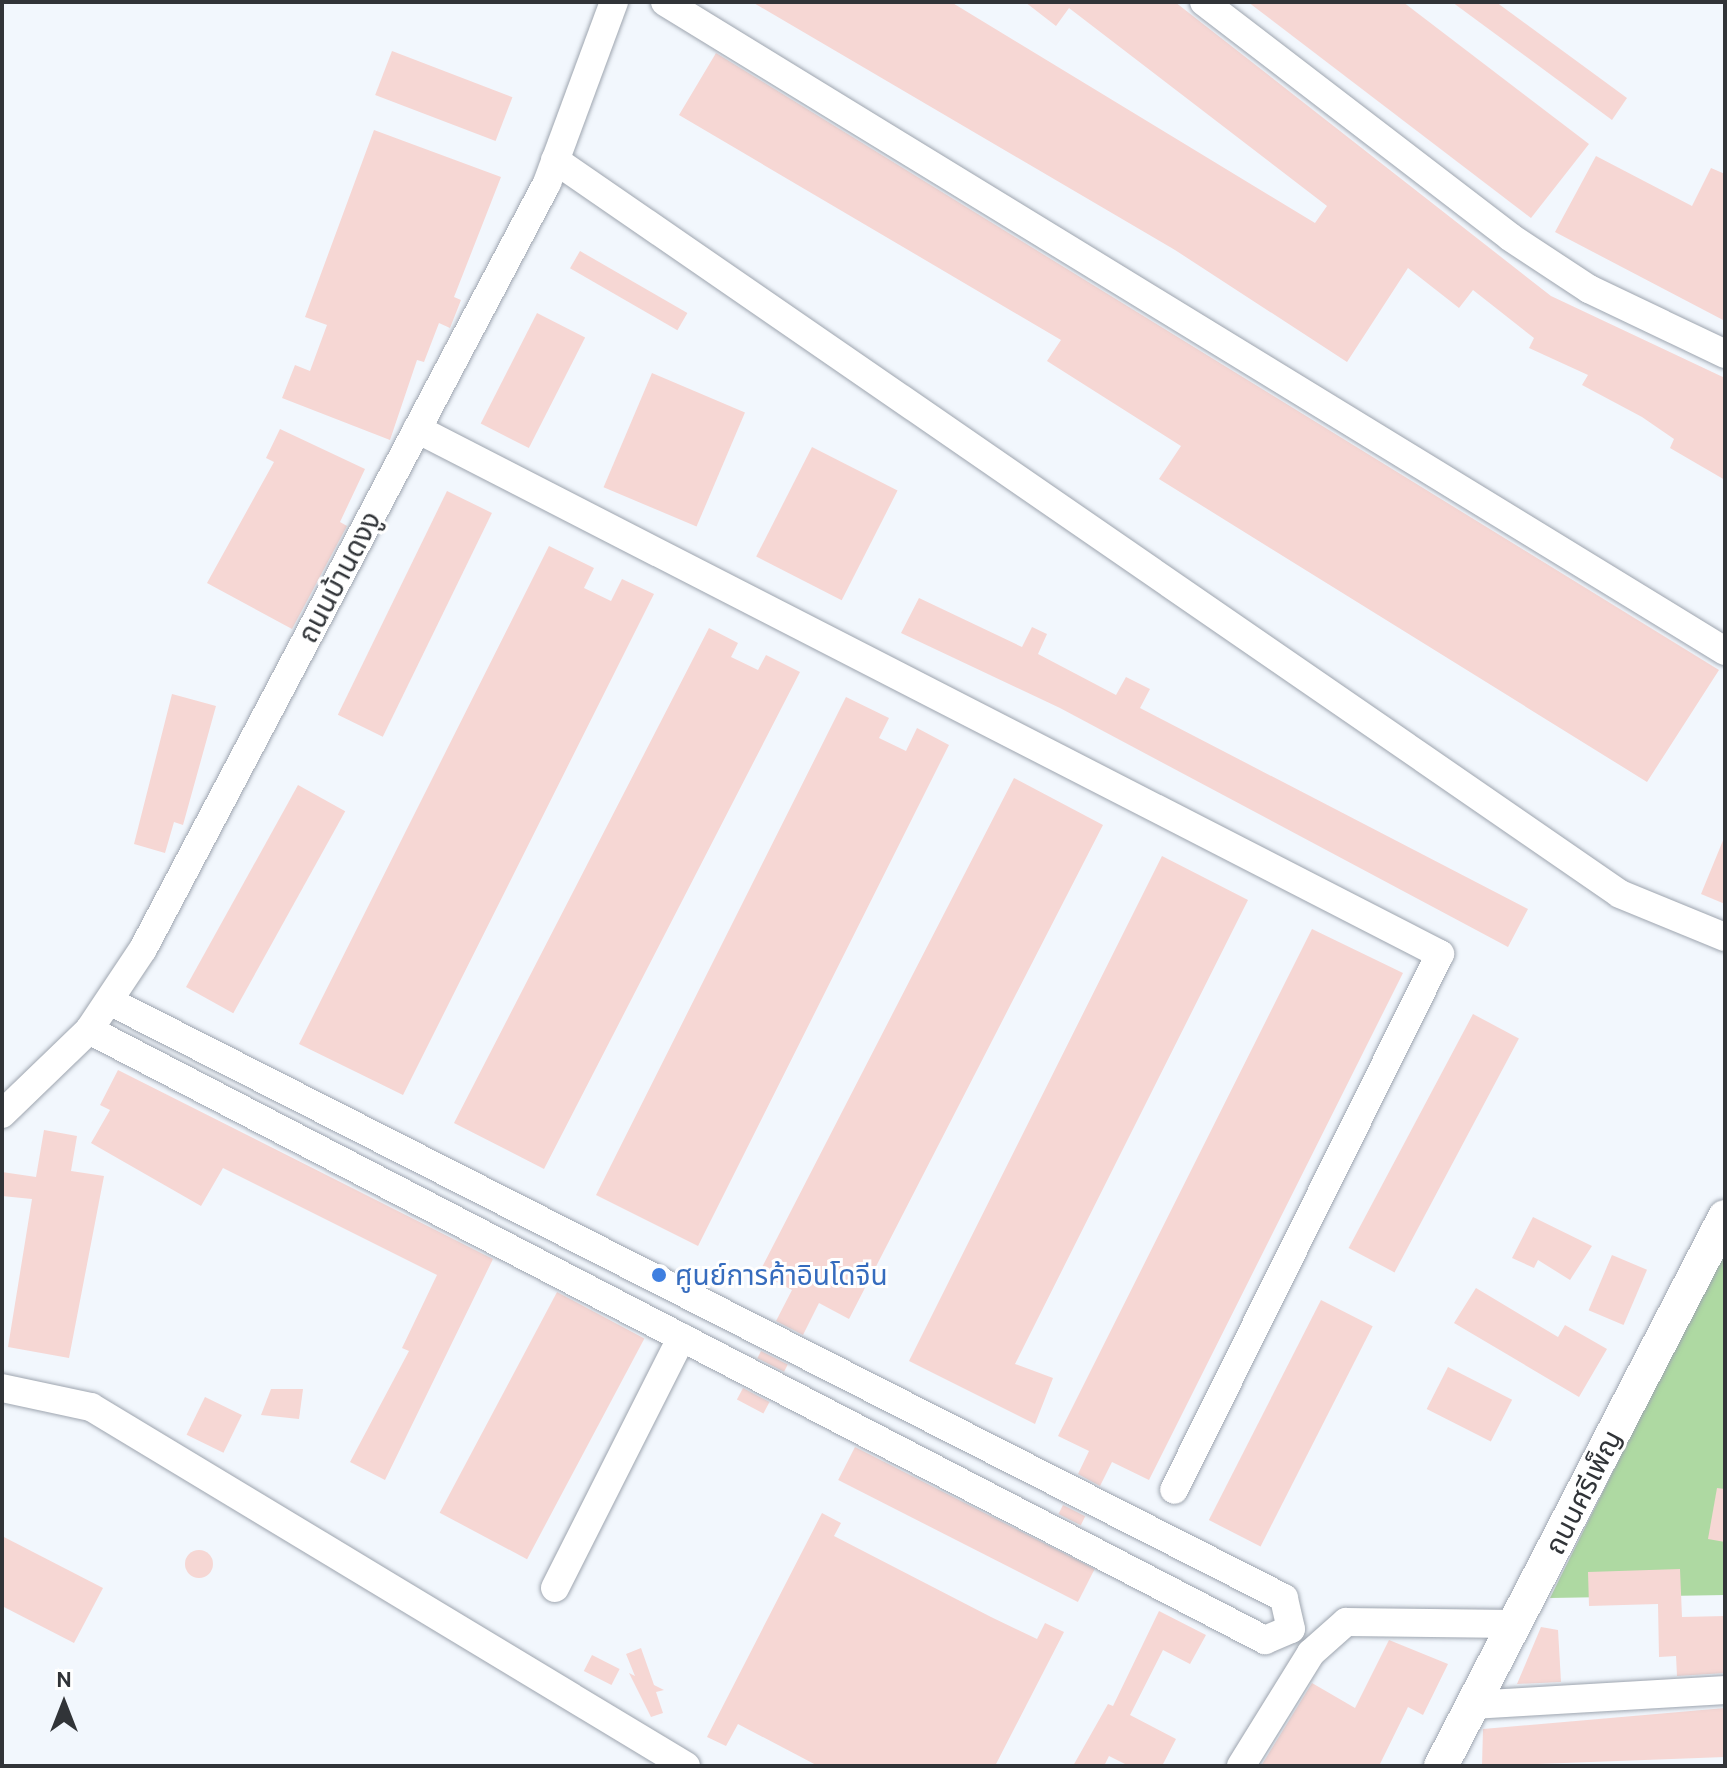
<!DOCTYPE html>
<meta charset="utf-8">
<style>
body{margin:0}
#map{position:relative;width:1727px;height:1768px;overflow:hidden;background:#f2f7fd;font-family:Cabin,"Noto Sans Thai",sans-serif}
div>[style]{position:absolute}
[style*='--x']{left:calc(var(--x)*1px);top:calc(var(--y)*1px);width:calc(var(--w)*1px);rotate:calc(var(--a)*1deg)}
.green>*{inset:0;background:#aed9a2}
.building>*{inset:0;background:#f6d7d4;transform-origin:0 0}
.round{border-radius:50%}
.roads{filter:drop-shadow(0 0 2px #9ea5af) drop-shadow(0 0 2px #9ea5af)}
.minor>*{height:28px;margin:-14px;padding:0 14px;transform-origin:14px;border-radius:14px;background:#fff}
.major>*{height:34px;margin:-17px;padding:0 17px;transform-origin:17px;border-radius:17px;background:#fff}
.dots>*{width:22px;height:22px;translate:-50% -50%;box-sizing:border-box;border:4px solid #fff;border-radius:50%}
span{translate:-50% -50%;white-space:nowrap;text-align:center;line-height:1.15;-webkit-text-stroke:6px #fff;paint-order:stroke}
.street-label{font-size:28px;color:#313438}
.shop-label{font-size:28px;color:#366cbe}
.left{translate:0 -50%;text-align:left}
.frame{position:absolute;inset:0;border:4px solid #313438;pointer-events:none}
.north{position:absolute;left:24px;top:1664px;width:80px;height:80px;-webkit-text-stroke:6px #fff;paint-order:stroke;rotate:0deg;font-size:22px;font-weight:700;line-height:32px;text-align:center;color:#313438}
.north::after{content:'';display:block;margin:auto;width:28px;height:36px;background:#313438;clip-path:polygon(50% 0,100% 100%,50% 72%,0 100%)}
</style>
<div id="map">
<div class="green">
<div style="clip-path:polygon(1725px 1247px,1725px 1595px,1550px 1598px)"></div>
</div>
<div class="building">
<div style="clip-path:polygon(752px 2px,951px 2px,1315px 223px,1327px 206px,1069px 8px,1056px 26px,1025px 2px,1175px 2px,1551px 296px,1725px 378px,1725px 480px,1670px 448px,1674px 439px,1642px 417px,1582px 385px,1588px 375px,1529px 348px,1534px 338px,1473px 290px,1459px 308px,1408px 268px,1347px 362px,1175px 250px)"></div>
<div style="clip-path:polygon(1248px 2px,1403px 2px,1589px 144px,1531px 218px)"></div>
<div style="clip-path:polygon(1452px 2px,1496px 2px,1627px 98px,1612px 120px)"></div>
<div style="left:392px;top:51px;width:129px;height:47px;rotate:21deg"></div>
<div style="clip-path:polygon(716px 53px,1719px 670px,1647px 782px,1159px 479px,1181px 446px,1047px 361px,1061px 340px,679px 115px)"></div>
<div style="clip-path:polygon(374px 130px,501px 177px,454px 297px,461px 300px,450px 328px,439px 323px,424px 362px,417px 360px,390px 440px,282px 398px,295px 365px,310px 371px,327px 325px,305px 317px)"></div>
<div style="clip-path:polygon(1596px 156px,1692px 206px,1711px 168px,1725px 174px,1725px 321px,1555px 232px)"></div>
<div style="left:580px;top:251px;width:124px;height:20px;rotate:30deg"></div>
<div style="left:537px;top:313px;width:54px;height:124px;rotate:27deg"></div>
<div style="left:652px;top:373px;width:101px;height:124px;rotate:23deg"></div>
<div style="clip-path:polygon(280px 429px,365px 469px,340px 522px,347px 526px,292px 629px,207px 583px,274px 462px,266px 458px)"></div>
<div style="left:812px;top:447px;width:96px;height:123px;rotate:27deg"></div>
<div style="left:447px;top:491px;width:50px;height:249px;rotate:26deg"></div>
<div style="clip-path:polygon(549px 546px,594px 568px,584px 588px,611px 601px,622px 579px,654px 594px,403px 1095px,299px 1044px)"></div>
<div style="clip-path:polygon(919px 598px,1022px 647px,1032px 627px,1047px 634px,1038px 654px,1116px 695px,1126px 677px,1150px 689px,1140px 708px,1528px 909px,1508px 947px,1060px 708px,901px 633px)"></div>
<div style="clip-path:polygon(709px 628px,738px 643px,731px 657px,758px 670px,766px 655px,800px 672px,544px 1169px,454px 1123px)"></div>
<div style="clip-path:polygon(172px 694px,216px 706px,183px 825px,174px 822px,165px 853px,134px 844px)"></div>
<div style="clip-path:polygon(846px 697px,889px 718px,879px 738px,906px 751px,917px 728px,949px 745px,698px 1246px,596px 1195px)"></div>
<div style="clip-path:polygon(1014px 778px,1103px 825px,849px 1319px,819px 1303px,803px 1335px,776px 1321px,792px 1290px,759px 1273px)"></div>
<div style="left:298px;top:785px;width:54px;height:231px;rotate:29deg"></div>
<div style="clip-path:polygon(1724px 838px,1725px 838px,1725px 904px,1701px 894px)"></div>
<div style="clip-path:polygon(1162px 856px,1248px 900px,1015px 1364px,1053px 1378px,1035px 1424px,909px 1361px)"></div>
<div style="clip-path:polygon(1312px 929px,1403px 973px,1149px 1480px,1112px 1462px,1100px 1486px,1078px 1474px,1089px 1451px,1058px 1436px)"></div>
<div style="left:1473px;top:1014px;width:52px;height:265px;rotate:28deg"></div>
<div style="clip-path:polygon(118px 1070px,493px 1259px,385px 1480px,350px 1462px,409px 1351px,402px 1348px,437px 1275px,223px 1168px,201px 1206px,91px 1143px,110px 1110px,100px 1105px)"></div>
<div style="clip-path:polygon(44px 1130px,77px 1136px,71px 1171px,104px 1176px,69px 1358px,8px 1347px,32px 1199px,2px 1196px,2px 1172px,36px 1177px)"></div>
<div style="clip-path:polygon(1533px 1217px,1592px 1246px,1570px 1280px,1538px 1260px,1534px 1268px,1512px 1258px)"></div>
<div style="left:1612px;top:1255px;width:38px;height:60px;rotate:23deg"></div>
<div style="clip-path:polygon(1476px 1288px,1558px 1337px,1565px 1325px,1607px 1349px,1579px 1397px,1454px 1323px)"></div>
<div style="left:557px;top:1292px;width:99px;height:250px;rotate:28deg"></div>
<div style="left:1321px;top:1300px;width:58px;height:247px;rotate:27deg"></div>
<div style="left:761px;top:1351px;width:30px;height:8px;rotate:27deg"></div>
<div style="left:1448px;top:1367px;width:72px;height:47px;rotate:27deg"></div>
<div style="left:743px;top:1388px;width:30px;height:13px;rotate:28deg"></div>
<div style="clip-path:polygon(271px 1389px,303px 1389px,299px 1419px,261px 1415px)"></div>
<div style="left:205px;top:1397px;width:41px;height:42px;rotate:26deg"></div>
<div style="left:855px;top:1447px;width:269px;height:37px;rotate:27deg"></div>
<div style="clip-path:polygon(1717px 1488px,1725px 1489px,1725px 1542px,1708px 1539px)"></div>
<div style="left:1063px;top:1505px;width:25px;height:10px;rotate:27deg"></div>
<div style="clip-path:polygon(822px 1513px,841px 1523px,834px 1536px,991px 1617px,1037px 1639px,1045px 1623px,1064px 1632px,995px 1766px,818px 1766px,738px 1724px,726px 1746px,707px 1737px)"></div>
<div style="clip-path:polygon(2px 1536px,103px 1588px,74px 1643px,2px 1606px)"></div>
<div class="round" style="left:185px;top:1550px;width:28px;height:28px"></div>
<div style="clip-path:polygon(1680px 1569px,1682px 1617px,1725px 1616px,1725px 1673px,1677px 1676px,1676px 1656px,1659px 1657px,1658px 1604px,1589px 1606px,1588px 1572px)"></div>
<div style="clip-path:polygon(1159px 1611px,1206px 1635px,1190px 1664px,1163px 1650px,1130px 1715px,1176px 1739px,1162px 1766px,1129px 1766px,1109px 1756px,1104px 1766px,1073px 1766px,1108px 1704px,1113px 1706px)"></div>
<div style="clip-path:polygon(1541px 1627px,1558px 1630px,1561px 1682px,1517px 1684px)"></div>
<div style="clip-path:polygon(1389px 1640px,1448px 1664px,1423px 1715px,1408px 1707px,1379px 1766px,1261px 1766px,1312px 1683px,1355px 1708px)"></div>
<div style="clip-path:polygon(641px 1648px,654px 1685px,664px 1690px,656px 1692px,663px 1713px,651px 1717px,629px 1673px,635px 1676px,626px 1654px)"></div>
<div style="left:592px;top:1655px;width:31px;height:18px;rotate:27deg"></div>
<div style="clip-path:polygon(1725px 1708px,1725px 1757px,1482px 1766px,1483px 1729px)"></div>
</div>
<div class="roads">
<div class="minor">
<div style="--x:665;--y:2;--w:1243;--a:31.48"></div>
<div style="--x:1204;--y:2;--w:386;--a:37.5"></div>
<div style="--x:1510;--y:237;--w:95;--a:33.4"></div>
<div style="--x:1589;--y:289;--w:151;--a:25.5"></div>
<div style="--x:555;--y:160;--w:1293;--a:34.57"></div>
<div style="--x:1620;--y:894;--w:113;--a:22.3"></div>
<div style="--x:417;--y:429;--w:1150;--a:27.17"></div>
<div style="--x:1440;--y:954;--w:598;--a:116.39"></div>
<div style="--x:89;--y:1030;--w:1325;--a:27.42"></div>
<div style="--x:1265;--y:1640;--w:28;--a:-23"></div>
<div style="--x:1291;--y:1629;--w:32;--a:-103"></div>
<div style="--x:1284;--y:1598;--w:1316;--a:-153.06"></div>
<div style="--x:2;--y:1114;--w:121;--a:-44"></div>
<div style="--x:89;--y:1030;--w:97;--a:-56.3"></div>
<div style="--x:143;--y:949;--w:866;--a:-62.19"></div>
<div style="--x:547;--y:183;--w:193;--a:-69.7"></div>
<div style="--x:2;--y:1388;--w:91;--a:12.1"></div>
<div style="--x:91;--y:1407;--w:695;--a:31.11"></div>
<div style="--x:555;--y:1588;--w:281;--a:-63.2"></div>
<div style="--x:1473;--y:1705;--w:252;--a:-3.4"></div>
<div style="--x:1241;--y:1766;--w:133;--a:-58.2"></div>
<div style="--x:1311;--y:1653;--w:47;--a:-41.5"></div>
<div style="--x:1346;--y:1622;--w:169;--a:0.7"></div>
</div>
<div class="major">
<div style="--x:1441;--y:1766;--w:618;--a:-62.65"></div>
</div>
</div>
<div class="dots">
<div style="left:659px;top:1275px;background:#3f7fe0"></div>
</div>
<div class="street-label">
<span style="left:339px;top:577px;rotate:-62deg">ถนนบ้านดงงู</span>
<span style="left:1583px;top:1492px;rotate:-63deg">ถนนศรีเพ็ญ</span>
</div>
<div class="shop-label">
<span class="left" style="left:675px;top:1275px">ศูนย์การค้าอินโดจีน</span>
</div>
<div class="frame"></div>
<div class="north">N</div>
</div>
